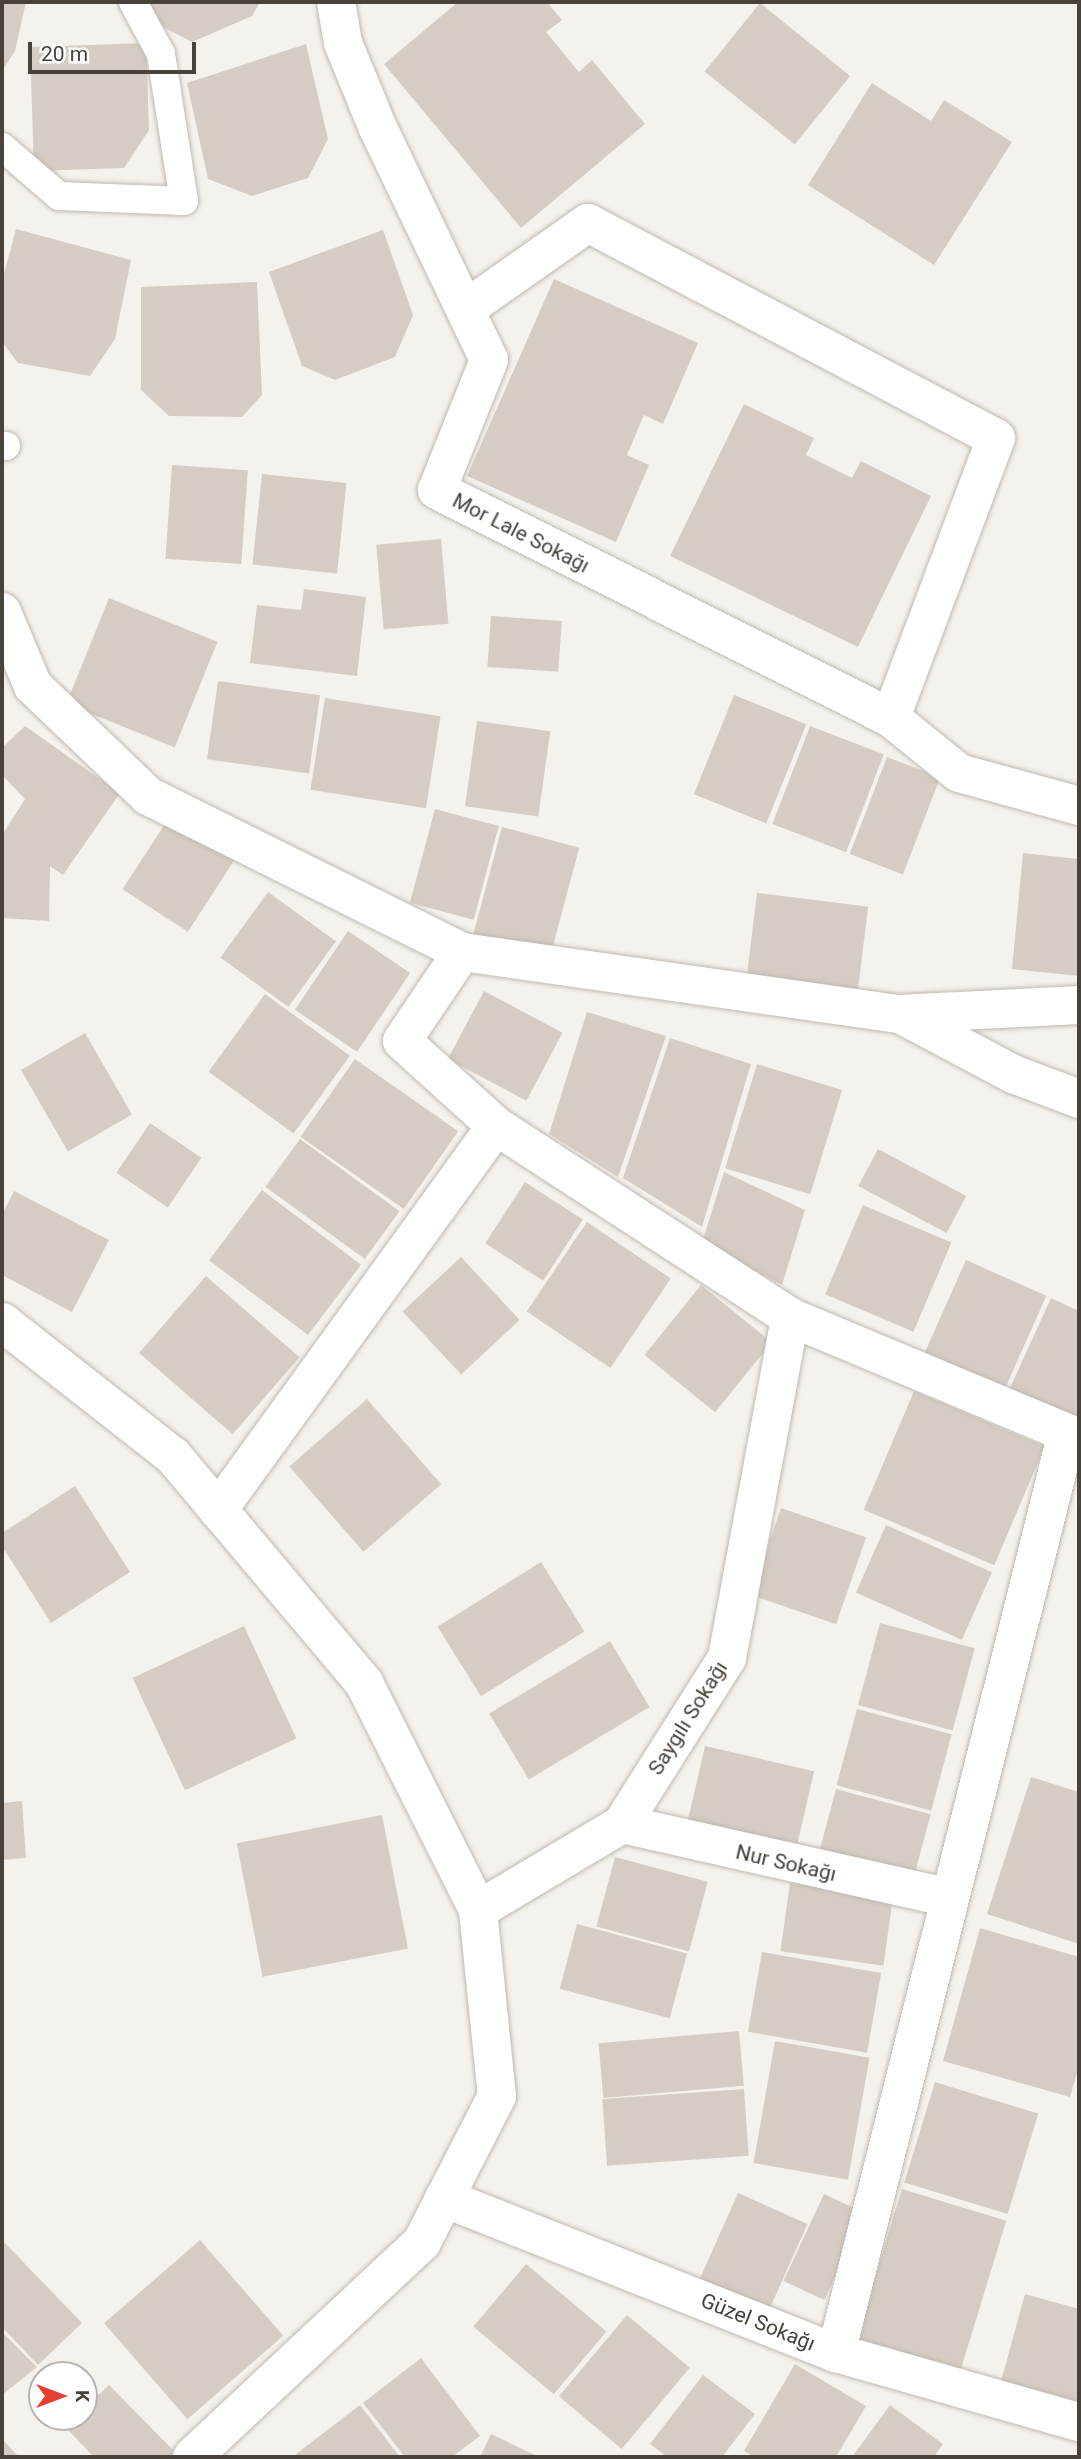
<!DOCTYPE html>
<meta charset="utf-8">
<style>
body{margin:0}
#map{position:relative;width:1081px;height:2459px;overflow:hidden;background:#f5f2ed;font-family:Roboto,sans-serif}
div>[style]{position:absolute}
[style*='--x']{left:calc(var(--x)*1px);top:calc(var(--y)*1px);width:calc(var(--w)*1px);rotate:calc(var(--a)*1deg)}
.building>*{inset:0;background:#d5cdc3;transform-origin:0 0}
.roads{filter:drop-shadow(0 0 2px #c0b9b0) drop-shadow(0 0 2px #c0b9b0)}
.lane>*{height:28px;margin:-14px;padding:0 14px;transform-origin:14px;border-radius:14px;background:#fff}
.street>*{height:38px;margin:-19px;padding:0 19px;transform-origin:19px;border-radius:19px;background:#fff}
span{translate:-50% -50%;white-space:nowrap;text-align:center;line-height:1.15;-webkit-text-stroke:5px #fff;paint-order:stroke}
.street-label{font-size:21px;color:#49423b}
.frame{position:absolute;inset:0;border:4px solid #49423b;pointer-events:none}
.north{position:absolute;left:28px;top:2361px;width:70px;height:70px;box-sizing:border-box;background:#fff;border:2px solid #b6b3b1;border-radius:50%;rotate:90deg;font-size:19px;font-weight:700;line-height:28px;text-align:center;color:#49423b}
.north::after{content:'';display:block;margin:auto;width:24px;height:32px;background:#e53f34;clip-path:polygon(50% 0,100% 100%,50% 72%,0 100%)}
.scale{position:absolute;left:28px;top:42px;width:168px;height:32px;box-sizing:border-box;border:4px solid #49423b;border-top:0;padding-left:9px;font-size:21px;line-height:24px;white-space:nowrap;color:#49423b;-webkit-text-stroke:5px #fff;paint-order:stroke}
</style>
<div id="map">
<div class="building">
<div style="clip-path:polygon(2px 2px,26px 2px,15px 51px,2px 71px)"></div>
<div style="clip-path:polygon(147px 2px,260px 2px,252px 16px,192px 42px,155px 23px)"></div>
<div style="clip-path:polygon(458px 2px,547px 2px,562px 20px,546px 32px,579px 72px,592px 60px,645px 124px,521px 228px,384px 64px)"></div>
<div style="left:760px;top:3px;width:116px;height:88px;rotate:39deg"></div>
<div style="clip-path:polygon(146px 43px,149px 130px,124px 168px,34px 171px,30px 47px)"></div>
<div style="clip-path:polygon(306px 44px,328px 139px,308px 178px,252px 196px,208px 179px,187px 83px)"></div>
<div style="clip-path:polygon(872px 83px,931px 121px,944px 100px,1012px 142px,934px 265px,808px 185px)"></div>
<div style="clip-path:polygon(16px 229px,131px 260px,115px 339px,90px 376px,18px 363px,2px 342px,2px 281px)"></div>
<div style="clip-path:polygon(383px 230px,413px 315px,395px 357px,335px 380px,302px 366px,269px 272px)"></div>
<div style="clip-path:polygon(554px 279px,698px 343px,663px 424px,644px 415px,627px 455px,649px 465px,616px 542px,467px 476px)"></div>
<div style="clip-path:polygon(257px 282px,262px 395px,242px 417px,169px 416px,141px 390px,141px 287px)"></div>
<div style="clip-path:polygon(744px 404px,814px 438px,806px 455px,852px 478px,861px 461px,931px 496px,858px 647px,670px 556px)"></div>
<div style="left:172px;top:465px;width:76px;height:94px;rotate:4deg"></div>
<div style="left:262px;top:474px;width:85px;height:91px;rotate:6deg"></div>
<div style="left:441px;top:539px;width:85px;height:65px;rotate:85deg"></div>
<div style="clip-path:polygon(304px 589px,366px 597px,357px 676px,250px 663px,257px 605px,301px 610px)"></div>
<div style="left:109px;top:598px;width:117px;height:114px;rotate:22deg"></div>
<div style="left:491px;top:616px;width:71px;height:51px;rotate:4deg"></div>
<div style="left:218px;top:681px;width:103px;height:79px;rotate:8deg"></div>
<div style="left:734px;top:695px;width:78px;height:107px;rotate:22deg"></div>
<div style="left:325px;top:698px;width:117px;height:93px;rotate:9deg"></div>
<div style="left:477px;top:721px;width:74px;height:86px;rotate:8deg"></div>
<div style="clip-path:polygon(25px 726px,120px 793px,63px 875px,50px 866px,49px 921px,2px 918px,2px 835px,25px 799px,2px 775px,2px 748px)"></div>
<div style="left:810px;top:726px;width:79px;height:105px;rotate:21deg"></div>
<div style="left:887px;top:757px;width:57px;height:104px;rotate:21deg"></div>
<div style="left:435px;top:809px;width:66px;height:97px;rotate:15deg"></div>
<div style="left:172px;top:813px;width:78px;height:91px;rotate:33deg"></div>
<div style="left:502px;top:827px;width:80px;height:114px;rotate:15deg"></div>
<div style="clip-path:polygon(1023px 853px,1079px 859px,1079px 976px,1012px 969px)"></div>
<div style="left:268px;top:892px;width:84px;height:81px;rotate:36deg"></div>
<div style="left:757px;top:893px;width:112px;height:96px;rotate:7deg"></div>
<div style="left:348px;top:931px;width:75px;height:95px;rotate:34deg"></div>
<div style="left:484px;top:991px;width:89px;height:77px;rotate:28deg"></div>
<div style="left:265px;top:994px;width:105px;height:96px;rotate:36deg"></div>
<div style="clip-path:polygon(587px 1012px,666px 1036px,618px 1177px,549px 1134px)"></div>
<div style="left:85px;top:1033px;width:94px;height:74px;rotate:60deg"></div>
<div style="clip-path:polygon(670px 1038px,751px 1064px,702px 1227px,623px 1178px)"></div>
<div style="left:355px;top:1059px;width:126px;height:95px;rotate:35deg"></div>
<div style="left:757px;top:1064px;width:89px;height:109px;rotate:17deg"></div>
<div style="left:150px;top:1123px;width:62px;height:60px;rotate:34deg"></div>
<div style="left:300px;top:1139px;width:123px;height:59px;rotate:36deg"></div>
<div style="left:878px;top:1149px;width:100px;height:42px;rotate:28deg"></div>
<div style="clip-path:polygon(724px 1172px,805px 1210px,782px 1285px,702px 1243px)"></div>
<div style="left:525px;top:1182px;width:69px;height:73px;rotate:33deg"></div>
<div style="left:262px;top:1190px;width:124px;height:88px;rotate:37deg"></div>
<div style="clip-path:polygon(14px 1191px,109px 1240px,72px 1312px,2px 1275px,2px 1215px)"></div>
<div style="left:863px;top:1205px;width:96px;height:97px;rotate:23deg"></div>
<div style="left:587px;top:1222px;width:101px;height:108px;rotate:34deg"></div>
<div style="left:461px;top:1257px;width:86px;height:80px;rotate:47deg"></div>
<div style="left:966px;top:1260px;width:88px;height:101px;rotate:24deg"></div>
<div style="left:206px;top:1276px;width:124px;height:102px;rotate:41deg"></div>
<div style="left:701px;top:1285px;width:91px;height:90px;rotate:39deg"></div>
<div style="clip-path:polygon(1051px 1298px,1079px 1311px,1079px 1423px,1009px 1390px)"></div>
<div style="left:914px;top:1391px;width:142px;height:129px;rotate:23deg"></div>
<div style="left:367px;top:1399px;width:113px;height:103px;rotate:49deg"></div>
<div style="clip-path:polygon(75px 1486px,130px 1572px,51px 1623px,2px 1546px,2px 1533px)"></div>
<div style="left:781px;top:1508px;width:90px;height:92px;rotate:19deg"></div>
<div style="left:886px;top:1525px;width:116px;height:74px;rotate:24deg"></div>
<div style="left:541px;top:1562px;width:82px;height:122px;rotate:58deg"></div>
<div style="left:880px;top:1623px;width:98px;height:85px;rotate:15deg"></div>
<div style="left:244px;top:1626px;width:124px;height:123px;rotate:65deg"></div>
<div style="left:610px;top:1641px;width:77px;height:141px;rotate:59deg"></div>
<div style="left:857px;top:1709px;width:98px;height:79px;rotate:15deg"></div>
<div style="left:705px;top:1746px;width:112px;height:87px;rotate:13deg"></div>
<div style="clip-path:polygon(1031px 1777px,1079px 1792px,1079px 1944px,987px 1914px)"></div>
<div style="left:836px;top:1789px;width:98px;height:68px;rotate:15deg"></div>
<div style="clip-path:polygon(22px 1801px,26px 1858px,2px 1860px,2px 1803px)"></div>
<div style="left:382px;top:1815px;width:136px;height:148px;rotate:79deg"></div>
<div style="left:615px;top:1857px;width:96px;height:72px;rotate:15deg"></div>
<div style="left:790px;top:1883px;width:104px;height:69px;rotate:8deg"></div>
<div style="left:577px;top:1924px;width:114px;height:67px;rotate:15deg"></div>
<div style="clip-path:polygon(980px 1928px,1079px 1957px,1079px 2066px,1070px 2097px,943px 2061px)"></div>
<div style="left:762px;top:1952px;width:121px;height:81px;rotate:10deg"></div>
<div style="left:739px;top:2031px;width:55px;height:141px;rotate:85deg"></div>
<div style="left:775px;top:2041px;width:96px;height:124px;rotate:10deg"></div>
<div style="left:935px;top:2082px;width:108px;height:105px;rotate:17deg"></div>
<div style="left:744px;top:2089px;width:67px;height:142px;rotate:86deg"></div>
<div style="left:902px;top:2189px;width:109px;height:163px;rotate:17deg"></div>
<div style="left:738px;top:2193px;width:76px;height:96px;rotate:24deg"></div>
<div style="left:824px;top:2194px;width:45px;height:96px;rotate:25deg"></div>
<div style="clip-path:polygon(2px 2240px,82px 2323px,38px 2365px,2px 2327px)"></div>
<div style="left:200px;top:2240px;width:127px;height:127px;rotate:49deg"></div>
<div style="left:526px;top:2264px;width:105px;height:82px;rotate:40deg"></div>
<div style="clip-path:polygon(1025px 2294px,1079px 2309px,1079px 2408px,1000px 2385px)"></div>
<div style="left:627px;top:2315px;width:82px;height:106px;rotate:40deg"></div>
<div style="clip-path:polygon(2px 2332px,37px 2367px,2px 2395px)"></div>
<div style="clip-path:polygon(421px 2358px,480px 2436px,452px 2457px,405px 2457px,363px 2403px)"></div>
<div style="clip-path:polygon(795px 2364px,866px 2406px,836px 2457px,754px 2457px,744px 2451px)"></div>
<div style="clip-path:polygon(703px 2375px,755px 2414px,722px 2457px,667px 2457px,650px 2444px)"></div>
<div style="clip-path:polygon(109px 2385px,176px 2453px,172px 2457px,94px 2457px,65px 2427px,84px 2417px,84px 2409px)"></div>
<div style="clip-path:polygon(360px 2405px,400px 2457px,299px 2457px,296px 2454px)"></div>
<div style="clip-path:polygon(890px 2405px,943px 2444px,934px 2457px,852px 2457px)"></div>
<div style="clip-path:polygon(491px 2434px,539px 2457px,480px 2457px)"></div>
<div style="clip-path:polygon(2px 2439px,19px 2457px,2px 2457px)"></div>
</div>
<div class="roads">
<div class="lane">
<div style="--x:2;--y:147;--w:75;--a:40.7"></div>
<div style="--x:59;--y:196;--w:125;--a:2.3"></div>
<div style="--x:184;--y:201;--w:149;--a:-98.9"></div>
<div style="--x:161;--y:54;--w:59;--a:-118.3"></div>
<div style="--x:2;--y:446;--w:4;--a:0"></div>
</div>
<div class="street">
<div style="--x:336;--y:2;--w:42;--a:80.3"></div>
<div style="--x:343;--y:43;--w:90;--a:67.7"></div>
<div style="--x:377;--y:126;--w:259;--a:64.4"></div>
<div style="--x:489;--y:360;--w:140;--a:111.8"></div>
<div style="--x:437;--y:490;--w:508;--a:26.67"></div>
<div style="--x:891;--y:718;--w:87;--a:39"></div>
<div style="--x:959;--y:773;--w:124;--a:15.4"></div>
<div style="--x:467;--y:308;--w:148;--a:-35.1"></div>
<div style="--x:588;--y:223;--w:461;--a:27.8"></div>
<div style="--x:996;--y:438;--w:299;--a:110.6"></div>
<div style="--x:2;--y:612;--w:80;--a:67.3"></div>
<div style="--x:33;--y:686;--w:159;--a:43.7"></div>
<div style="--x:148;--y:796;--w:351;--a:26.4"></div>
<div style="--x:462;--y:952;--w:442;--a:8.1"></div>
<div style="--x:900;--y:1014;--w:179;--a:-2.9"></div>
<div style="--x:462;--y:952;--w:107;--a:124"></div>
<div style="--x:402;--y:1041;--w:127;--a:42.1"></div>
<div style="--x:496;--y:1126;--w:351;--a:33"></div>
<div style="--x:790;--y:1317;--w:300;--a:22.7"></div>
<div style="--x:1067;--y:1433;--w:949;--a:104.09"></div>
<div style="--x:900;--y:1014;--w:128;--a:28"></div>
<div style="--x:1013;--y:1074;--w:71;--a:20.7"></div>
<div style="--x:2;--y:1322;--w:217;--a:38.1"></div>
<div style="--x:173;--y:1456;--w:297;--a:49.9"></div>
<div style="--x:364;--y:1683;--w:254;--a:63.3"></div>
<div style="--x:478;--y:1910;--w:187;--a:84.2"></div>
<div style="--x:497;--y:2096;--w:164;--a:117.2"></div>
<div style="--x:422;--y:2242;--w:315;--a:136.9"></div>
<div style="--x:218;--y:1510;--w:474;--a:-54.1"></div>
<div style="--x:622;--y:1824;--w:336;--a:12.7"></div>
<div style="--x:478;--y:1910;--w:168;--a:-30.8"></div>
<div style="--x:622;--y:1824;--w:196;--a:-57.7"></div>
<div style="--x:727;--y:1658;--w:347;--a:-79.5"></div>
<div style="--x:444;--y:2198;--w:422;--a:21.6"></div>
<div style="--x:836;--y:2353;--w:253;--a:15.9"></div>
</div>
</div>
<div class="street-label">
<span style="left:521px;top:533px;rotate:27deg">Mor Lale Sokağı</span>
<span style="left:688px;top:1718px;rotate:-58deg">Saygılı Sokağı</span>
<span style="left:786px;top:1863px;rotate:13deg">Nur Sokağı</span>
<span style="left:758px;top:2322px;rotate:22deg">Güzel Sokağı</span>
</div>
<div class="frame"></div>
<div class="north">K</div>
<div class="scale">20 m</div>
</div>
